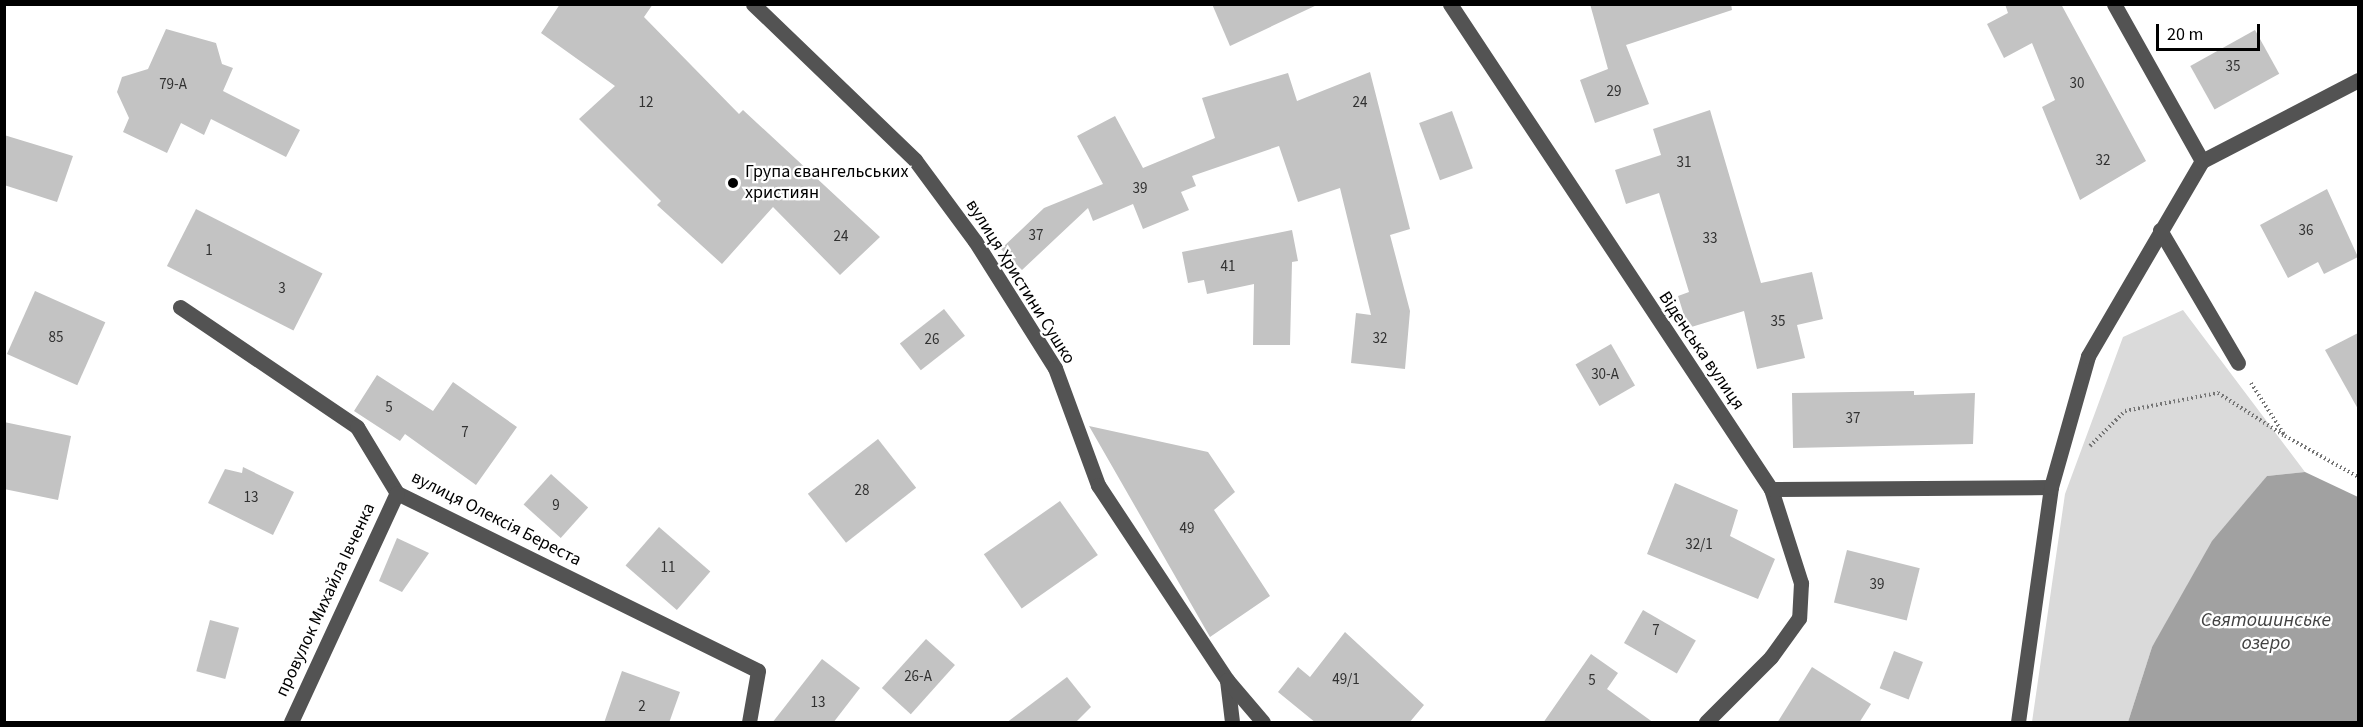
<!DOCTYPE html>
<meta charset="utf-8">
<style>
body{margin:0}
#map{position:relative;width:2363px;height:727px;overflow:hidden;background:#fff;font-family:"Source Sans 3",sans-serif}
div>[style]{position:absolute}
[style*='--x']{left:calc(var(--x)*1px);top:calc(var(--y)*1px);width:calc(var(--w)*1px);rotate:calc(var(--a)*1deg)}
.green>*{inset:0;background:#dadada}
.water>*{inset:0;background:#a1a1a1}
.building>*{inset:0;background:#c3c3c3;transform-origin:0 0}
.path>*{height:4px;margin-top:-2px;transform-origin:0;background:repeating-linear-gradient(90deg,#757575 0 1.5px,transparent 0 4.5px)}
.minor>*{height:15px;margin:-7.5px;padding:0 7.5px;transform-origin:7.5px;border-radius:7.5px;background:#535353}
.dots>*{width:16px;height:16px;translate:-50% -50%;box-sizing:border-box;border:3px solid #fff;border-radius:50%}
span{translate:-50% -50%;white-space:nowrap;text-align:center;line-height:1.15;-webkit-text-stroke:4.5px #fff;paint-order:stroke}
.number-label{font-size:15px;color:#313131}
.number-label span{-webkit-text-stroke-width:0}
.poi-label{font-size:18px;color:#000}
.left{translate:0 -50%;text-align:left}
.street-label{font-size:18px;color:#000}
.water-label{font-size:20px;color:#424242;font-style:italic}
.frame{position:absolute;inset:0;border:6px solid #000;pointer-events:none}
.scale{position:absolute;left:2156px;top:24px;width:104px;height:27px;box-sizing:border-box;border:3px solid #000;border-top:0;padding-left:8px;font-size:18px;line-height:21px;white-space:nowrap;color:#000;-webkit-text-stroke:4px #fff;paint-order:stroke}
</style>
<div id="map">
<div class="green">
<div style="clip-path:polygon(2183px 310px,2305px 472px,2267px 476px,2152px 647px,2128px 722px,2032px 722px,2065px 494px,2123px 337px)"></div>
</div>
<div class="water">
<div style="clip-path:polygon(2305px 472px,2358px 497px,2358px 722px,2128px 722px,2152px 647px,2212px 541px,2267px 476px)"></div>
</div>
<div class="building">
<div style="clip-path:polygon(560px 4px,653px 4px,644px 17px,739px 114px,743px 110px,880px 237px,840px 275px,773px 207px,722px 264px,657px 205px,661px 201px,579px 119px,615px 86px,541px 33px)"></div>
<div style="clip-path:polygon(1212px 4px,1319px 4px,1230px 46px)"></div>
<div style="clip-path:polygon(1590px 4px,1731px 4px,1732px 10px,1626px 45px,1649px 104px,1595px 123px,1580px 80px,1608px 69px)"></div>
<div style="clip-path:polygon(2005px 4px,2061px 4px,2146px 161px,2080px 200px,2042px 107px,2055px 100px,2032px 43px,2004px 58px,1987px 24px,2008px 13px)"></div>
<div style="clip-path:polygon(166px 29px,216px 43px,222px 64px,233px 68px,223px 91px,300px 130px,286px 157px,211px 119px,204px 135px,181px 123px,167px 153px,123px 132px,129px 118px,117px 92px,122px 77px,148px 69px)"></div>
<div style="left:2255px;top:30px;width:50px;height:74px;rotate:61deg"></div>
<div style="clip-path:polygon(1370px 72px,1410px 229px,1390px 235px,1410px 311px,1405px 369px,1351px 363px,1356px 313px,1371px 315px,1340px 188px,1298px 202px,1279px 146px,1192px 176px,1196px 186px,1181px 192px,1189px 210px,1143px 229px,1133px 204px,1093px 221px,1088px 208px,1022px 270px,1001px 249px,1044px 208px,1103px 184px,1077px 136px,1115px 116px,1143px 168px,1215px 138px,1202px 98px,1288px 73px,1297px 101px)"></div>
<div style="clip-path:polygon(1710px 110px,1761px 283px,1812px 272px,1823px 319px,1797px 325px,1805px 358px,1757px 369px,1744px 311px,1688px 328px,1678px 296px,1689px 292px,1659px 193px,1626px 204px,1615px 170px,1661px 155px,1653px 129px)"></div>
<div style="left:1452px;top:111px;width:61px;height:35px;rotate:70deg"></div>
<div style="clip-path:polygon(4px 135px,73px 156px,57px 202px,4px 185px)"></div>
<div style="clip-path:polygon(2327px 189px,2358px 257px,2324px 274px,2318px 262px,2288px 278px,2260px 225px)"></div>
<div style="left:196px;top:209px;width:142px;height:64px;rotate:27deg"></div>
<div style="clip-path:polygon(1292px 230px,1298px 261px,1292px 262px,1290px 345px,1253px 345px,1254px 284px,1207px 294px,1204px 280px,1188px 283px,1182px 252px)"></div>
<div style="left:35px;top:291px;width:77px;height:69px;rotate:24deg"></div>
<div style="left:944px;top:309px;width:34px;height:56px;rotate:52deg"></div>
<div style="clip-path:polygon(2358px 333px,2358px 409px,2325px 350px)"></div>
<div style="left:1611px;top:344px;width:48px;height:41px;rotate:60deg"></div>
<div style="clip-path:polygon(377px 375px,433px 411px,453px 382px,517px 427px,476px 485px,405px 434px,400px 441px,354px 411px)"></div>
<div style="clip-path:polygon(1914px 391px,1914px 395px,1975px 393px,1973px 444px,1793px 448px,1792px 393px)"></div>
<div style="clip-path:polygon(4px 422px,71px 436px,58px 500px,4px 489px)"></div>
<div style="clip-path:polygon(1089px 426px,1208px 452px,1235px 492px,1214px 510px,1270px 596px,1210px 637px)"></div>
<div style="left:878px;top:439px;width:62px;height:89px;rotate:52deg"></div>
<div style="clip-path:polygon(243px 467px,294px 492px,273px 535px,208px 503px,225px 469px,242px 473px)"></div>
<div style="left:551px;top:474px;width:50px;height:41px;rotate:42deg"></div>
<div style="clip-path:polygon(1675px 483px,1738px 510px,1730px 536px,1775px 559px,1758px 599px,1647px 554px)"></div>
<div style="left:1060px;top:501px;width:66px;height:93px;rotate:55deg"></div>
<div style="left:659px;top:527px;width:68px;height:51px;rotate:41deg"></div>
<div style="clip-path:polygon(397px 538px,429px 553px,402px 592px,379px 581px)"></div>
<div style="left:1847px;top:550px;width:75px;height:54px;rotate:14deg"></div>
<div style="left:1643px;top:610px;width:61px;height:38px;rotate:30deg"></div>
<div style="left:210px;top:620px;width:30px;height:53px;rotate:15deg"></div>
<div style="clip-path:polygon(1345px 632px,1424px 705px,1409px 723px,1316px 723px,1278px 692px,1298px 667px,1310px 677px)"></div>
<div style="left:926px;top:639px;width:39px;height:66px;rotate:42deg"></div>
<div style="left:1894px;top:651px;width:31px;height:40px;rotate:21deg"></div>
<div style="clip-path:polygon(1591px 654px,1618px 673px,1607px 689px,1654px 723px,1543px 723px)"></div>
<div style="clip-path:polygon(822px 659px,860px 688px,833px 723px,772px 723px)"></div>
<div style="clip-path:polygon(1812px 667px,1871px 704px,1859px 723px,1777px 723px)"></div>
<div style="clip-path:polygon(622px 671px,680px 692px,669px 723px,604px 723px)"></div>
<div style="clip-path:polygon(1067px 677px,1091px 707px,1075px 723px,1006px 723px)"></div>
</div>
<div class="path">
<div style="--x:2251;--y:383;--w:63;--a:57.3"></div>
<div style="--x:2285;--y:436;--w:84;--a:29.3"></div>
<div style="--x:2090;--y:446;--w:49;--a:-45"></div>
<div style="--x:2125;--y:411;--w:95;--a:-11"></div>
<div style="--x:2218;--y:393;--w:80;--a:32.7"></div>
</div>
<div class="minor">
<div style="--x:753;--y:4;--w:225;--a:43.9"></div>
<div style="--x:915;--y:160;--w:101;--a:53.5"></div>
<div style="--x:975;--y:241;--w:150;--a:57.8"></div>
<div style="--x:1055;--y:368;--w:125;--a:69.8"></div>
<div style="--x:1098;--y:485;--w:234;--a:56.5"></div>
<div style="--x:1227;--y:680;--w:42;--a:83.2"></div>
<div style="--x:1450;--y:4;--w:582;--a:56.5"></div>
<div style="--x:1771;--y:489;--w:99;--a:72.3"></div>
<div style="--x:1801;--y:583;--w:35;--a:93"></div>
<div style="--x:1799;--y:618;--w:48;--a:125.7"></div>
<div style="--x:1771;--y:657;--w:92;--a:135"></div>
<div style="--x:2114;--y:4;--w:180;--a:60.7"></div>
<div style="--x:2160;--y:230;--w:154;--a:59.6"></div>
<div style="--x:180;--y:307;--w:214;--a:34.1"></div>
<div style="--x:357;--y:427;--w:77;--a:58.8"></div>
<div style="--x:397;--y:493;--w:402;--a:26.2"></div>
<div style="--x:758;--y:671;--w:52;--a:100"></div>
<div style="--x:1771;--y:489;--w:280;--a:-0.4"></div>
<div style="--x:1227;--y:680;--w:55;--a:49.4"></div>
<div style="--x:291;--y:722;--w:252;--a:-65.2"></div>
<div style="--x:2018;--y:722;--w:237;--a:-82"></div>
<div style="--x:2051;--y:487;--w:136;--a:-74.2"></div>
<div style="--x:2088;--y:356;--w:226;--a:-59.7"></div>
<div style="--x:2202;--y:161;--w:176;--a:-27.4"></div>
</div>
<div class="dots">
<div style="left:733px;top:183px;background:#000"></div>
</div>
<div class="number-label">
<span style="left:2233px;top:67px">35</span>
<span style="left:2077px;top:84px">30</span>
<span style="left:173px;top:85px">79-А</span>
<span style="left:1614px;top:92px">29</span>
<span style="left:646px;top:103px">12</span>
<span style="left:1360px;top:103px">24</span>
<span style="left:2103px;top:161px">32</span>
<span style="left:1684px;top:163px">31</span>
<span style="left:1140px;top:189px">39</span>
<span style="left:2306px;top:231px">36</span>
<span style="left:1036px;top:236px">37</span>
<span style="left:841px;top:237px">24</span>
<span style="left:1710px;top:239px">33</span>
<span style="left:209px;top:251px">1</span>
<span style="left:1228px;top:267px">41</span>
<span style="left:282px;top:289px">3</span>
<span style="left:1778px;top:322px">35</span>
<span style="left:56px;top:338px">85</span>
<span style="left:1380px;top:339px">32</span>
<span style="left:932px;top:340px">26</span>
<span style="left:1605px;top:375px">30-А</span>
<span style="left:389px;top:408px">5</span>
<span style="left:1853px;top:419px">37</span>
<span style="left:465px;top:433px">7</span>
<span style="left:862px;top:491px">28</span>
<span style="left:251px;top:498px">13</span>
<span style="left:556px;top:506px">9</span>
<span style="left:1187px;top:529px">49</span>
<span style="left:1699px;top:545px">32/1</span>
<span style="left:668px;top:568px">11</span>
<span style="left:1877px;top:585px">39</span>
<span style="left:1656px;top:631px">7</span>
<span style="left:918px;top:677px">26-А</span>
<span style="left:1346px;top:680px">49/1</span>
<span style="left:1592px;top:681px">5</span>
<span style="left:818px;top:703px">13</span>
<span style="left:642px;top:707px">2</span>
</div>
<div class="poi-label">
<span class="left" style="left:745px;top:183px">Група євангельських<br>християн</span>
</div>
<div class="street-label">
<span style="left:1020px;top:282px;rotate:58deg">вулиця Христини Сушко</span>
<span style="left:1701px;top:351px;rotate:56deg">Віденська вулиця</span>
<span style="left:496px;top:519px;rotate:27deg">вулиця Олексія Береста</span>
<span style="left:326px;top:600px;rotate:-65deg">провулок Михайла Івченка</span>
</div>
<div class="water-label">
<span style="left:2266px;top:632px">Святошинське<br>озеро</span>
</div>
<div class="frame"></div>
<div class="scale">20 m</div>
</div>
